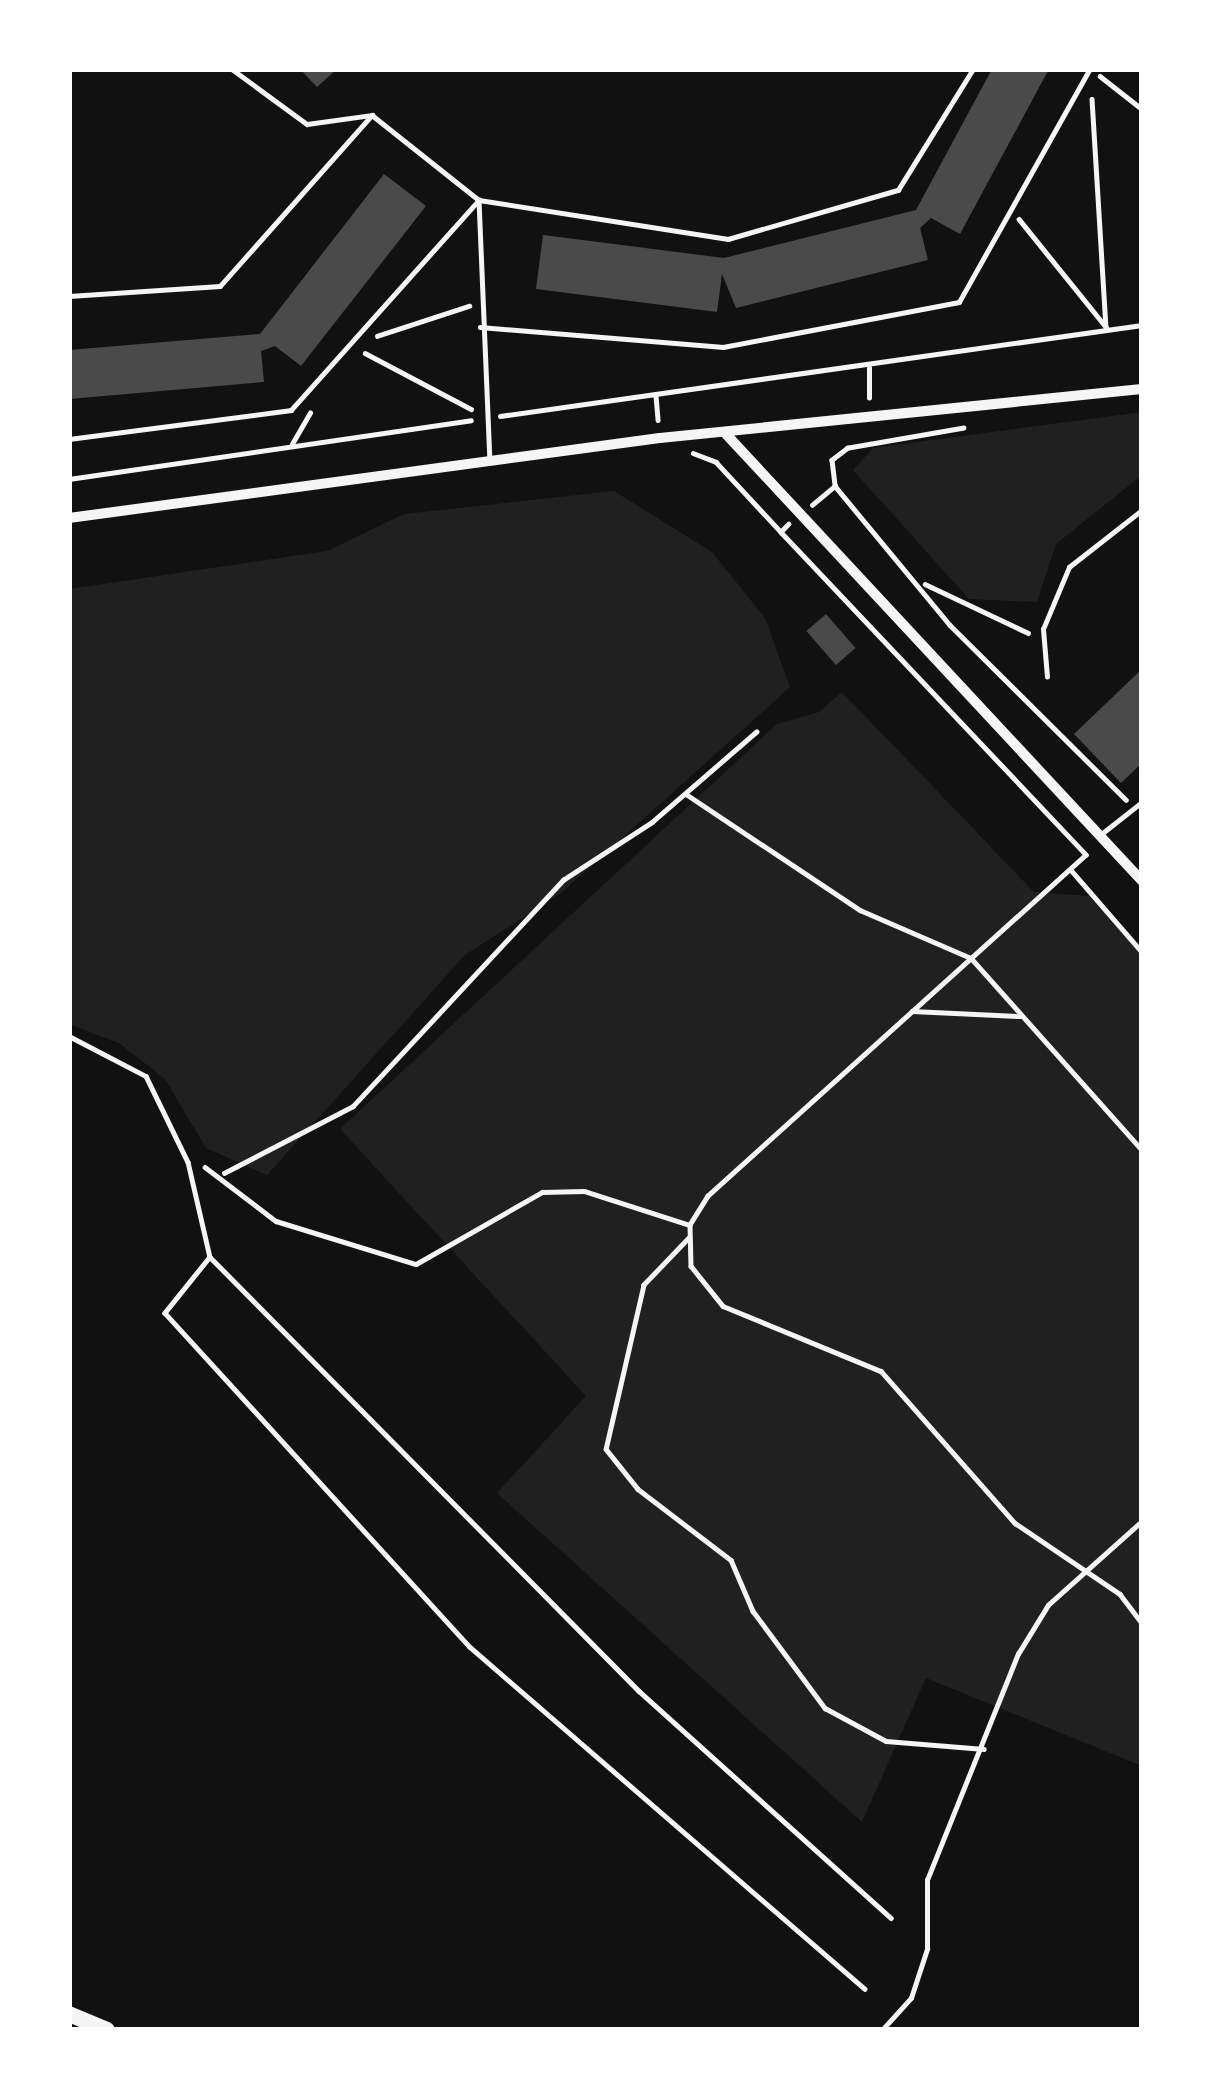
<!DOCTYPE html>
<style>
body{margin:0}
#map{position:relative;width:1211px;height:2099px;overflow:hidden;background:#111;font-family:Inter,sans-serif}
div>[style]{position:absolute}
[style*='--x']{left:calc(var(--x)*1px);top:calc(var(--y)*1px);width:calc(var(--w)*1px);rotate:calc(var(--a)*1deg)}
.green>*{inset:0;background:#202020}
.building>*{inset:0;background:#4a4a4a;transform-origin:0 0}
.path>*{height:4.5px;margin:-2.25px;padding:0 2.25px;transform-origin:2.25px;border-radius:2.25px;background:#f5f5f5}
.service>*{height:4.5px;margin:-2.25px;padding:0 2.25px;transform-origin:2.25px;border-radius:2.25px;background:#f5f5f5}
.minor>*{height:10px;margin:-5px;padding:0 5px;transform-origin:5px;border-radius:5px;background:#f5f5f5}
.trunk>*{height:16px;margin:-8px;padding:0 8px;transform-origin:8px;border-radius:8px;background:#f5f5f5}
span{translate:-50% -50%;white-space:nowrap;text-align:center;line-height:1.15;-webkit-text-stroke:9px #fff;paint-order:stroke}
.frame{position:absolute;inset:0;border:72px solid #fff;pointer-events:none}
</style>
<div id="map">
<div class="green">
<div style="clip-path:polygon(1142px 412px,1142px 475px,1056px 544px,1037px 602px,969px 599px,853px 470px,873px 448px)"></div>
<div style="clip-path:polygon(614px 491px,712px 552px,765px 618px,790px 687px,561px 893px,465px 955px,267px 1175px,206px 1148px,165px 1079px,119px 1043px,69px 1024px,69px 589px,327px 551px,404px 514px)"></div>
<div style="clip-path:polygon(842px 692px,1034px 892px,1089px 896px,1142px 952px,1142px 1766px,926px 1678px,862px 1822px,497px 1493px,586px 1396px,340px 1129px,777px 724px,819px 712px)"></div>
</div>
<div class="building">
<div style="clip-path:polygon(300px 69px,337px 69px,317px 87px)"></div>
<div style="clip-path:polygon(992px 69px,1049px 69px,960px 234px,931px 218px,920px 228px,928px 260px,736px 308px,722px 274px,717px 312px,536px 289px,543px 235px,724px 258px,916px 210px)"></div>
<div style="clip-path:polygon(384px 174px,426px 206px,301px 366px,275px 346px,261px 351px,264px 382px,69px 399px,69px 350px,260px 334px)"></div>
<div style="left:826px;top:614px;width:45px;height:26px;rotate:49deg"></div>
<div style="clip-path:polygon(1142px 669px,1142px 763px,1121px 783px,1074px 734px)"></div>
</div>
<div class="path">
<div style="--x:1100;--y:76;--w:53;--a:38.2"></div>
<div style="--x:1092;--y:99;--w:228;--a:86.5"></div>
<div style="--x:1019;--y:219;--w:139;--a:51.1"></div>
<div style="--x:377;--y:336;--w:97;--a:-18.1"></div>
<div style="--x:365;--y:353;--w:120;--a:27.8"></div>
<div style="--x:656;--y:396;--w:24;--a:85"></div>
<div style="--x:869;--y:398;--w:30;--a:-90"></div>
<div style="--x:500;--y:416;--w:648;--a:-8.07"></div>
<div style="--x:964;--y:428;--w:118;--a:170.2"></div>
<div style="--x:848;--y:448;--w:20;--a:143"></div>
<div style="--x:832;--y:460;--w:26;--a:83"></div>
<div style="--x:835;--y:486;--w:180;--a:50.4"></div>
<div style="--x:950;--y:625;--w:248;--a:44.8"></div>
<div style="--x:292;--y:444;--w:36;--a:-60"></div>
<div style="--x:693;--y:453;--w:25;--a:21"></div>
<div style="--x:716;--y:462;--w:96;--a:47.1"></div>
<div style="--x:69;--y:479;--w:406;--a:-8.3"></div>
<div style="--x:812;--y:505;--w:30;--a:-40"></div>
<div style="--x:789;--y:524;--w:11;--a:135"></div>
<div style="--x:781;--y:532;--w:444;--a:46.6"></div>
<div style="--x:1086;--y:855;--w:509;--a:137.95"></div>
<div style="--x:708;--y:1196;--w:34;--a:122"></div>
<div style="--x:690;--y:1225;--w:41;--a:88.6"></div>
<div style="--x:691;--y:1266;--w:51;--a:51.3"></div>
<div style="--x:723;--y:1306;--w:171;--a:22.4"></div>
<div style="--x:881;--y:1371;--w:203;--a:48.6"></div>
<div style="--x:1015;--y:1523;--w:127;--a:34.1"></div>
<div style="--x:1120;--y:1594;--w:36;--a:53"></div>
<div style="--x:925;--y:584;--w:114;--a:25.4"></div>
<div style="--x:686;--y:794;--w:209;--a:33.7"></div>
<div style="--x:860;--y:910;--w:121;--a:23.4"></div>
<div style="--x:971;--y:958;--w:257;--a:48.3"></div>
<div style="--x:1071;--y:870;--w:108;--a:49.1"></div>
<div style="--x:912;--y:1011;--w:108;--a:2.7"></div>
<div style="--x:205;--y:1167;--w:89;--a:37.3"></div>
<div style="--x:276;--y:1221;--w:146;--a:17.1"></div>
<div style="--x:416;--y:1264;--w:145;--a:-29.7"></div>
<div style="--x:542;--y:1192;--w:42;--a:-1.4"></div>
<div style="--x:584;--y:1191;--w:111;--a:17.8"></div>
<div style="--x:224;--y:1173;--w:145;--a:-27.4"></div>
<div style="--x:353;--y:1106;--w:309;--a:-47.1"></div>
<div style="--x:563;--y:880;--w:106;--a:-33.1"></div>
<div style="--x:652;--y:822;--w:138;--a:-40.9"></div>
<div style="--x:689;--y:1238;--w:65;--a:133.8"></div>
<div style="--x:644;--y:1285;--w:168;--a:103"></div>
<div style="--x:606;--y:1449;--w:51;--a:51.3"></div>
<div style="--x:638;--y:1489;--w:117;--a:37.4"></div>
<div style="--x:731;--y:1560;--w:56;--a:66.7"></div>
<div style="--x:753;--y:1611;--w:121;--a:53.4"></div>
<div style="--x:825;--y:1708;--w:69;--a:28.4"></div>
<div style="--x:886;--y:1741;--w:98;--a:4.7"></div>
<div style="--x:882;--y:2030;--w:43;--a:-47.8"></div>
<div style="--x:911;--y:1998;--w:52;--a:-71.9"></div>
<div style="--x:927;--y:1949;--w:69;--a:-90"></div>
<div style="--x:927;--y:1880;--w:244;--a:-68.1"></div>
<div style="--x:1018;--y:1654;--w:57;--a:-58.5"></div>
<div style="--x:1048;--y:1605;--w:126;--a:-41.8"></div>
</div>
<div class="service">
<div style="--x:232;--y:69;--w:93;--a:36.3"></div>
<div style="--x:307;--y:124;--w:66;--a:-7.9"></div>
<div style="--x:372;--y:115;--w:137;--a:38.5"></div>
<div style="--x:479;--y:200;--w:259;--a:87.6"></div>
<div style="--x:69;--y:296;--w:151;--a:-3.8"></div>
<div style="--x:220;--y:286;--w:227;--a:-48.4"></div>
<div style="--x:480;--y:327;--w:244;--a:4.7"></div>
<div style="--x:723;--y:347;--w:240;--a:-10.8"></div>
<div style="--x:959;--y:302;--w:267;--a:-60.7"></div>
<div style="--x:69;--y:439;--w:224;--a:-7.4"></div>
<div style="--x:291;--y:410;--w:282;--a:-48.2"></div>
<div style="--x:479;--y:200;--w:252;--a:8.9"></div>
<div style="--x:728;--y:239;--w:177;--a:-16.1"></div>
<div style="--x:898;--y:190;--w:142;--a:-58.2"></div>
<div style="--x:1047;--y:677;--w:48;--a:-94.8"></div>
<div style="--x:1043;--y:629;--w:67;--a:-67.2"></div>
<div style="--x:1069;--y:567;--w:93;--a:-38"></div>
<div style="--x:1100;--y:835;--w:53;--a:-38.2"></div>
<div style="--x:69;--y:1036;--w:87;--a:27.5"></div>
<div style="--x:146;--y:1076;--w:96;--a:64"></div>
<div style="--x:188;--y:1162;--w:98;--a:77"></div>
<div style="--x:210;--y:1257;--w:72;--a:128.8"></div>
<div style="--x:165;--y:1313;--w:452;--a:47.6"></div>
<div style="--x:470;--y:1647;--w:522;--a:40.89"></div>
<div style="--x:69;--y:1185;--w:1;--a:90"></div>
<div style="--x:211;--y:1258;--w:609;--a:45.33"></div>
<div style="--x:639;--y:1691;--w:339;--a:42"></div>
</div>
<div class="minor">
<div style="--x:725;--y:433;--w:612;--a:47.05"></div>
<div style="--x:69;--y:518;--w:596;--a:-7.71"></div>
<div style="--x:660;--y:438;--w:484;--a:-5.8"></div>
</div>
<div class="trunk">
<div style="--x:69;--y:2014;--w:41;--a:22.8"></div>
</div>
<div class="frame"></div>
</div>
